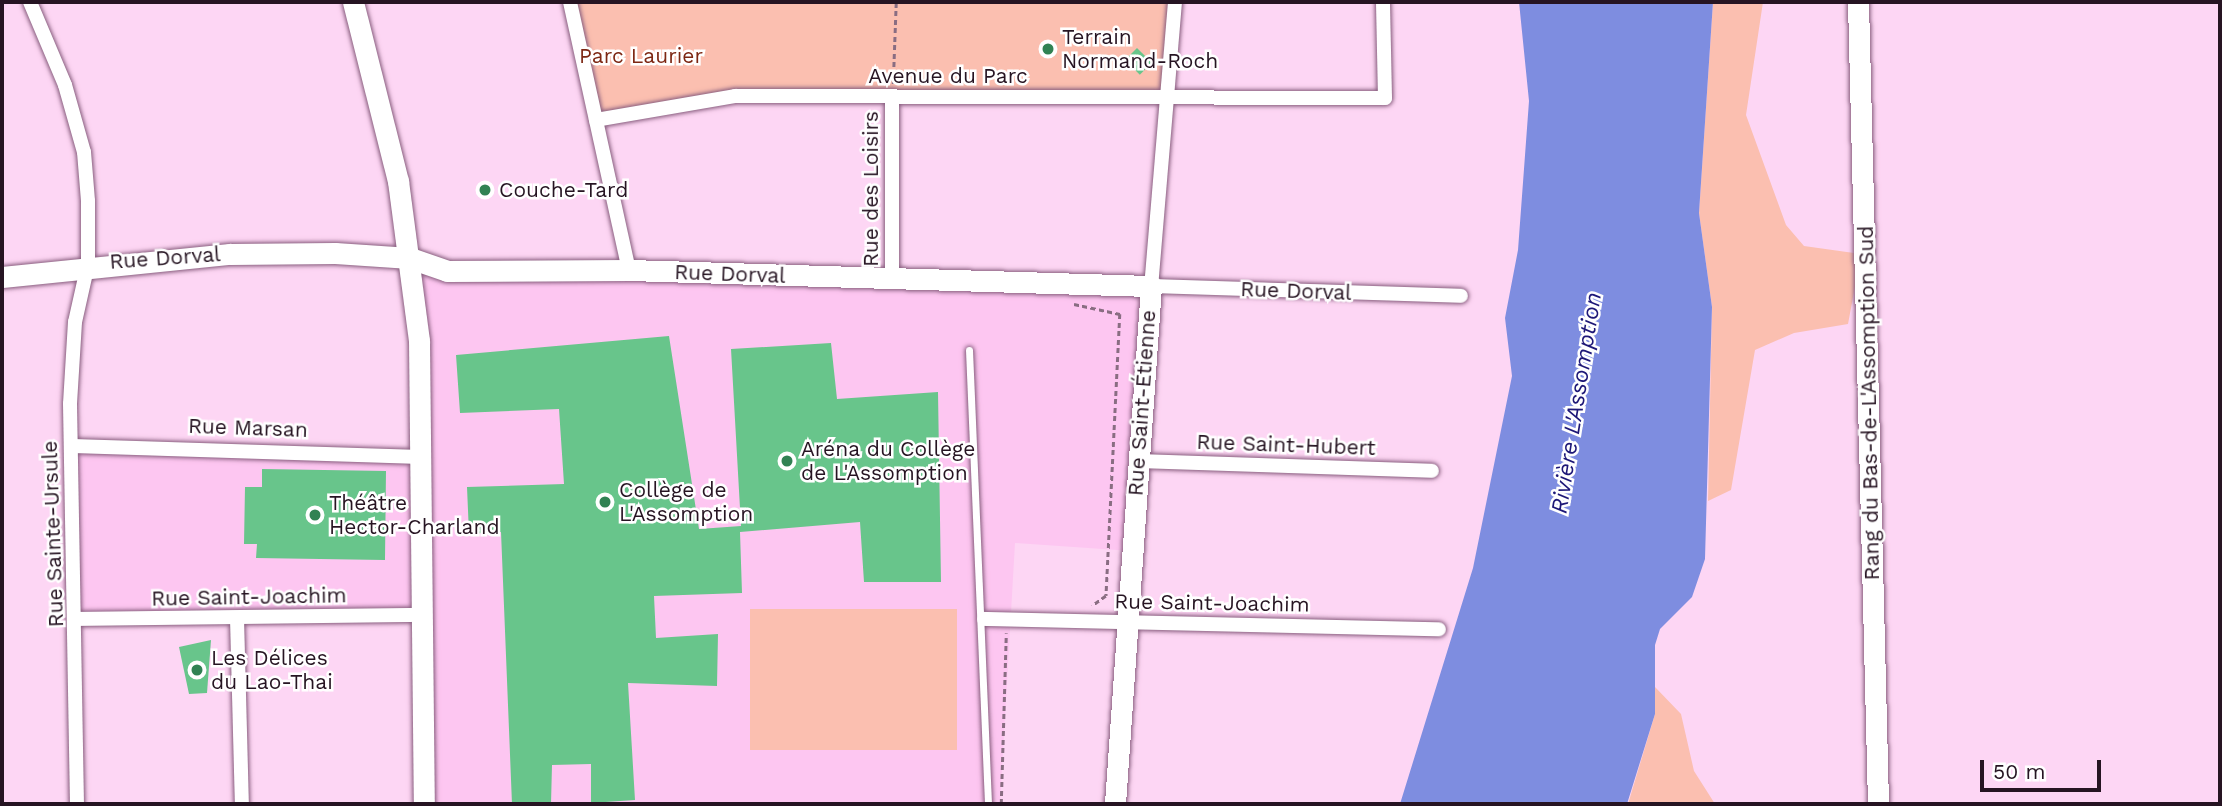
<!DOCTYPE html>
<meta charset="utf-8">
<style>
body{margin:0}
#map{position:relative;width:2222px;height:806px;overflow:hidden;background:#fdd6f4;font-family:"Work Sans",sans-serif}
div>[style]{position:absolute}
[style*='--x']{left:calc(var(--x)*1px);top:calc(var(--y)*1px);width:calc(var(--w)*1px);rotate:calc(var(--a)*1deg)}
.built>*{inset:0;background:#fdc6f1}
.green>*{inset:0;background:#fbbfb0;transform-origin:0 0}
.water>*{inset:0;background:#7e8de0}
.building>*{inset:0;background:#68c58b;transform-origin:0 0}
.path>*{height:2.5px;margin-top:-1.25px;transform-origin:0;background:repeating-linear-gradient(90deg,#896d82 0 5px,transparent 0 8.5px)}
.roads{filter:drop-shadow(0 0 2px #895e7f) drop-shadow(0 0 2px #895e7f)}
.lane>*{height:7px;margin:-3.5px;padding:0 3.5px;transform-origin:3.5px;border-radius:3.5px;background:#fff}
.street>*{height:14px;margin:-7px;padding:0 7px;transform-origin:7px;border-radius:7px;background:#fff}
.secondary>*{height:21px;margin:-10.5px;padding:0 10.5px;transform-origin:10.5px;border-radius:10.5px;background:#fff}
.dots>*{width:19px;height:19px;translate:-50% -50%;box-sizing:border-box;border:4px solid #fff;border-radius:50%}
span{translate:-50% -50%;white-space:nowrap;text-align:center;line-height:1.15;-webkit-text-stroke:5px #fff;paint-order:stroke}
.poi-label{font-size:21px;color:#261422}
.left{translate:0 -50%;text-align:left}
.park-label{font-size:21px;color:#7d2713}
.street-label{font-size:21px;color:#261422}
.water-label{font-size:23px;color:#1d1777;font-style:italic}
.frame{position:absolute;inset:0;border:4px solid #261422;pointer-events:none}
.scale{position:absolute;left:1980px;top:760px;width:121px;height:32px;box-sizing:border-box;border:4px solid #261422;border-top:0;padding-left:9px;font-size:21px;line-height:24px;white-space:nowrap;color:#261422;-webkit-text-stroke:5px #fff;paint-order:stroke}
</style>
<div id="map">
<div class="built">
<div style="clip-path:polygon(410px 258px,447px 271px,1151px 286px,1132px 551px,1015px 543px,1000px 804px,424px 804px,421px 616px,78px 619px,72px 446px,422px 457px)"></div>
</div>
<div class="green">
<div style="clip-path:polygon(570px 2px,1175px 2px,1169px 95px,735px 96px,596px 120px)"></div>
<div style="clip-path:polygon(1713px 2px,1763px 2px,1746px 115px,1786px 225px,1804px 246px,1861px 254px,1848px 324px,1794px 333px,1755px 350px,1731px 490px,1708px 501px,1712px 307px,1699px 213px)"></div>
<div style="left:957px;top:609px;width:141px;height:207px;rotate:90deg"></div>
<div style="clip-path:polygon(1655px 687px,1681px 714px,1694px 771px,1715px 804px,1628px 804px,1655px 714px)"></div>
</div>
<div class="water">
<div style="clip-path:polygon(1519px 2px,1713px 2px,1699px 213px,1712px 307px,1705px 559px,1692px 597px,1660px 629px,1655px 645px,1655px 714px,1627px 804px,1400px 804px,1473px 568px,1512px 376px,1505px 318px,1518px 250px,1529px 101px)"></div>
</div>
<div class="building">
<div style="left:1137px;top:48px;width:21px;height:17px;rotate:45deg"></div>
<div style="clip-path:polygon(669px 336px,699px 529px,741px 526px,731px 349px,831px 343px,837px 399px,938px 392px,941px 582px,864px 582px,860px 522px,740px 532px,742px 593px,654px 596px,656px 638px,718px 634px,717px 686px,628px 683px,635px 800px,591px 803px,591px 764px,552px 765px,551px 804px,512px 804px,501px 532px,469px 534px,467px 487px,564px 484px,559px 409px,460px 413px,456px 355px)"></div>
<div style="clip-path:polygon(262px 469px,386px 471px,385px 560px,256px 558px,257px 544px,244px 544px,245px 487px,262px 487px)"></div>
<div style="clip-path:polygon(211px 640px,207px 693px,189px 694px,179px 647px)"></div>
</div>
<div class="path">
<div style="--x:893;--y:84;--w:82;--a:-87.9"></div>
<div style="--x:1074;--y:304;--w:47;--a:12.3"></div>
<div style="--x:1120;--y:314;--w:282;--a:92.8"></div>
<div style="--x:1106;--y:596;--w:17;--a:144"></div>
<div style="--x:1001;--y:804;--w:171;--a:-88.3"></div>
</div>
<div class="roads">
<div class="lane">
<div style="--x:969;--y:350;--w:454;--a:87.6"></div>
</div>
<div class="street">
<div style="--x:30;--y:2;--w:90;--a:67.1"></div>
<div style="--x:65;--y:85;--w:70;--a:74.2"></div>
<div style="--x:84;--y:152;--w:49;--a:85.3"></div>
<div style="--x:88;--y:201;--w:63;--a:90"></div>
<div style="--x:88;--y:264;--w:59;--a:102.6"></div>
<div style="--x:75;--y:322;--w:82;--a:93.5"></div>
<div style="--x:70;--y:404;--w:400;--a:89"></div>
<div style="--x:570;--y:2;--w:274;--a:77.6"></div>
<div style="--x:1175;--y:2;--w:285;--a:94.8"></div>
<div style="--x:1151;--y:286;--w:310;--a:1.8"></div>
<div style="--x:892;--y:97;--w:183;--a:90"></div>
<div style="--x:596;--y:120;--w:141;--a:-9.8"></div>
<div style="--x:735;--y:96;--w:650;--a:0.18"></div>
<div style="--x:1385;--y:98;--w:96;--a:-91.2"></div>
<div style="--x:72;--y:446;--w:350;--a:1.8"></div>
<div style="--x:1138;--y:461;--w:294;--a:1.9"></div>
<div style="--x:237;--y:618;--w:186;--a:88.5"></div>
<div style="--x:78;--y:619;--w:344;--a:-0.7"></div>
<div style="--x:984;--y:619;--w:455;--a:1.3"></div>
</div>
<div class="secondary">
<div style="--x:353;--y:2;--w:185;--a:75.9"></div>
<div style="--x:398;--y:181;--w:161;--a:82.5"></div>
<div style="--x:419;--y:341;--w:463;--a:89.4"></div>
<div style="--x:1858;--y:2;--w:802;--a:88.57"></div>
<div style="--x:2;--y:277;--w:229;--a:-5.8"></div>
<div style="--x:230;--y:254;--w:105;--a:-0.5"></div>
<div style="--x:335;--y:253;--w:75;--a:3.8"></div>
<div style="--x:410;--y:258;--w:39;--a:19"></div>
<div style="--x:447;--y:271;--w:182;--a:-0.3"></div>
<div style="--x:629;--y:270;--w:522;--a:1.76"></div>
<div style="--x:1151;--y:286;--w:519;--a:93.98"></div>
</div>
</div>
<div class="dots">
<div style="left:1048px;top:49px;background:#318253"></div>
<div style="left:485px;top:190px;background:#318253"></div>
<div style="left:787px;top:461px;background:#318253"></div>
<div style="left:605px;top:502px;background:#318253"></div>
<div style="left:315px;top:515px;background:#318253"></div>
<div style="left:197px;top:670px;background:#318253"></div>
</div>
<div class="poi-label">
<span class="left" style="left:1062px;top:49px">Terrain<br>Normand-Roch</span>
<span class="left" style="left:499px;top:190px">Couche-Tard</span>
<span class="left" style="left:801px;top:461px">Aréna du Collège<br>de L'Assomption</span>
<span class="left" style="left:619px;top:502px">Collège de<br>L'Assomption</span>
<span class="left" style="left:329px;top:515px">Théâtre<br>Hector-Charland</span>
<span class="left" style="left:211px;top:670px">Les Délices<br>du Lao-Thai</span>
</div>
<div class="park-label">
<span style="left:641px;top:56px">Parc Laurier</span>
</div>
<div class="street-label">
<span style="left:948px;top:76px">Avenue du Parc</span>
<span style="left:871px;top:189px;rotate:-90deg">Rue des Loisirs</span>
<span style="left:165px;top:258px;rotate:-4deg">Rue Dorval</span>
<span style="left:730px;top:274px;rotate:2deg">Rue Dorval</span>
<span style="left:1296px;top:291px;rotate:2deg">Rue Dorval</span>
<span style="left:1142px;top:403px;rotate:-86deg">Rue Saint-Étienne</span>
<span style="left:1869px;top:403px;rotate:-91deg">Rang du Bas-de-L'Assomption Sud</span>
<span style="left:248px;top:428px;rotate:2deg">Rue Marsan</span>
<span style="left:1286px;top:445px;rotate:2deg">Rue Saint-Hubert</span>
<span style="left:53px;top:534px;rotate:-92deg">Rue Sainte-Ursule</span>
<span style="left:249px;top:597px;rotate:-1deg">Rue Saint-Joachim</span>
<span style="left:1212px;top:603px;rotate:1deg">Rue Saint-Joachim</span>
</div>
<div class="water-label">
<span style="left:1577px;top:403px;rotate:-81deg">Rivière L'Assomption</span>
</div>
<div class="frame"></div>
<div class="scale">50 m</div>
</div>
